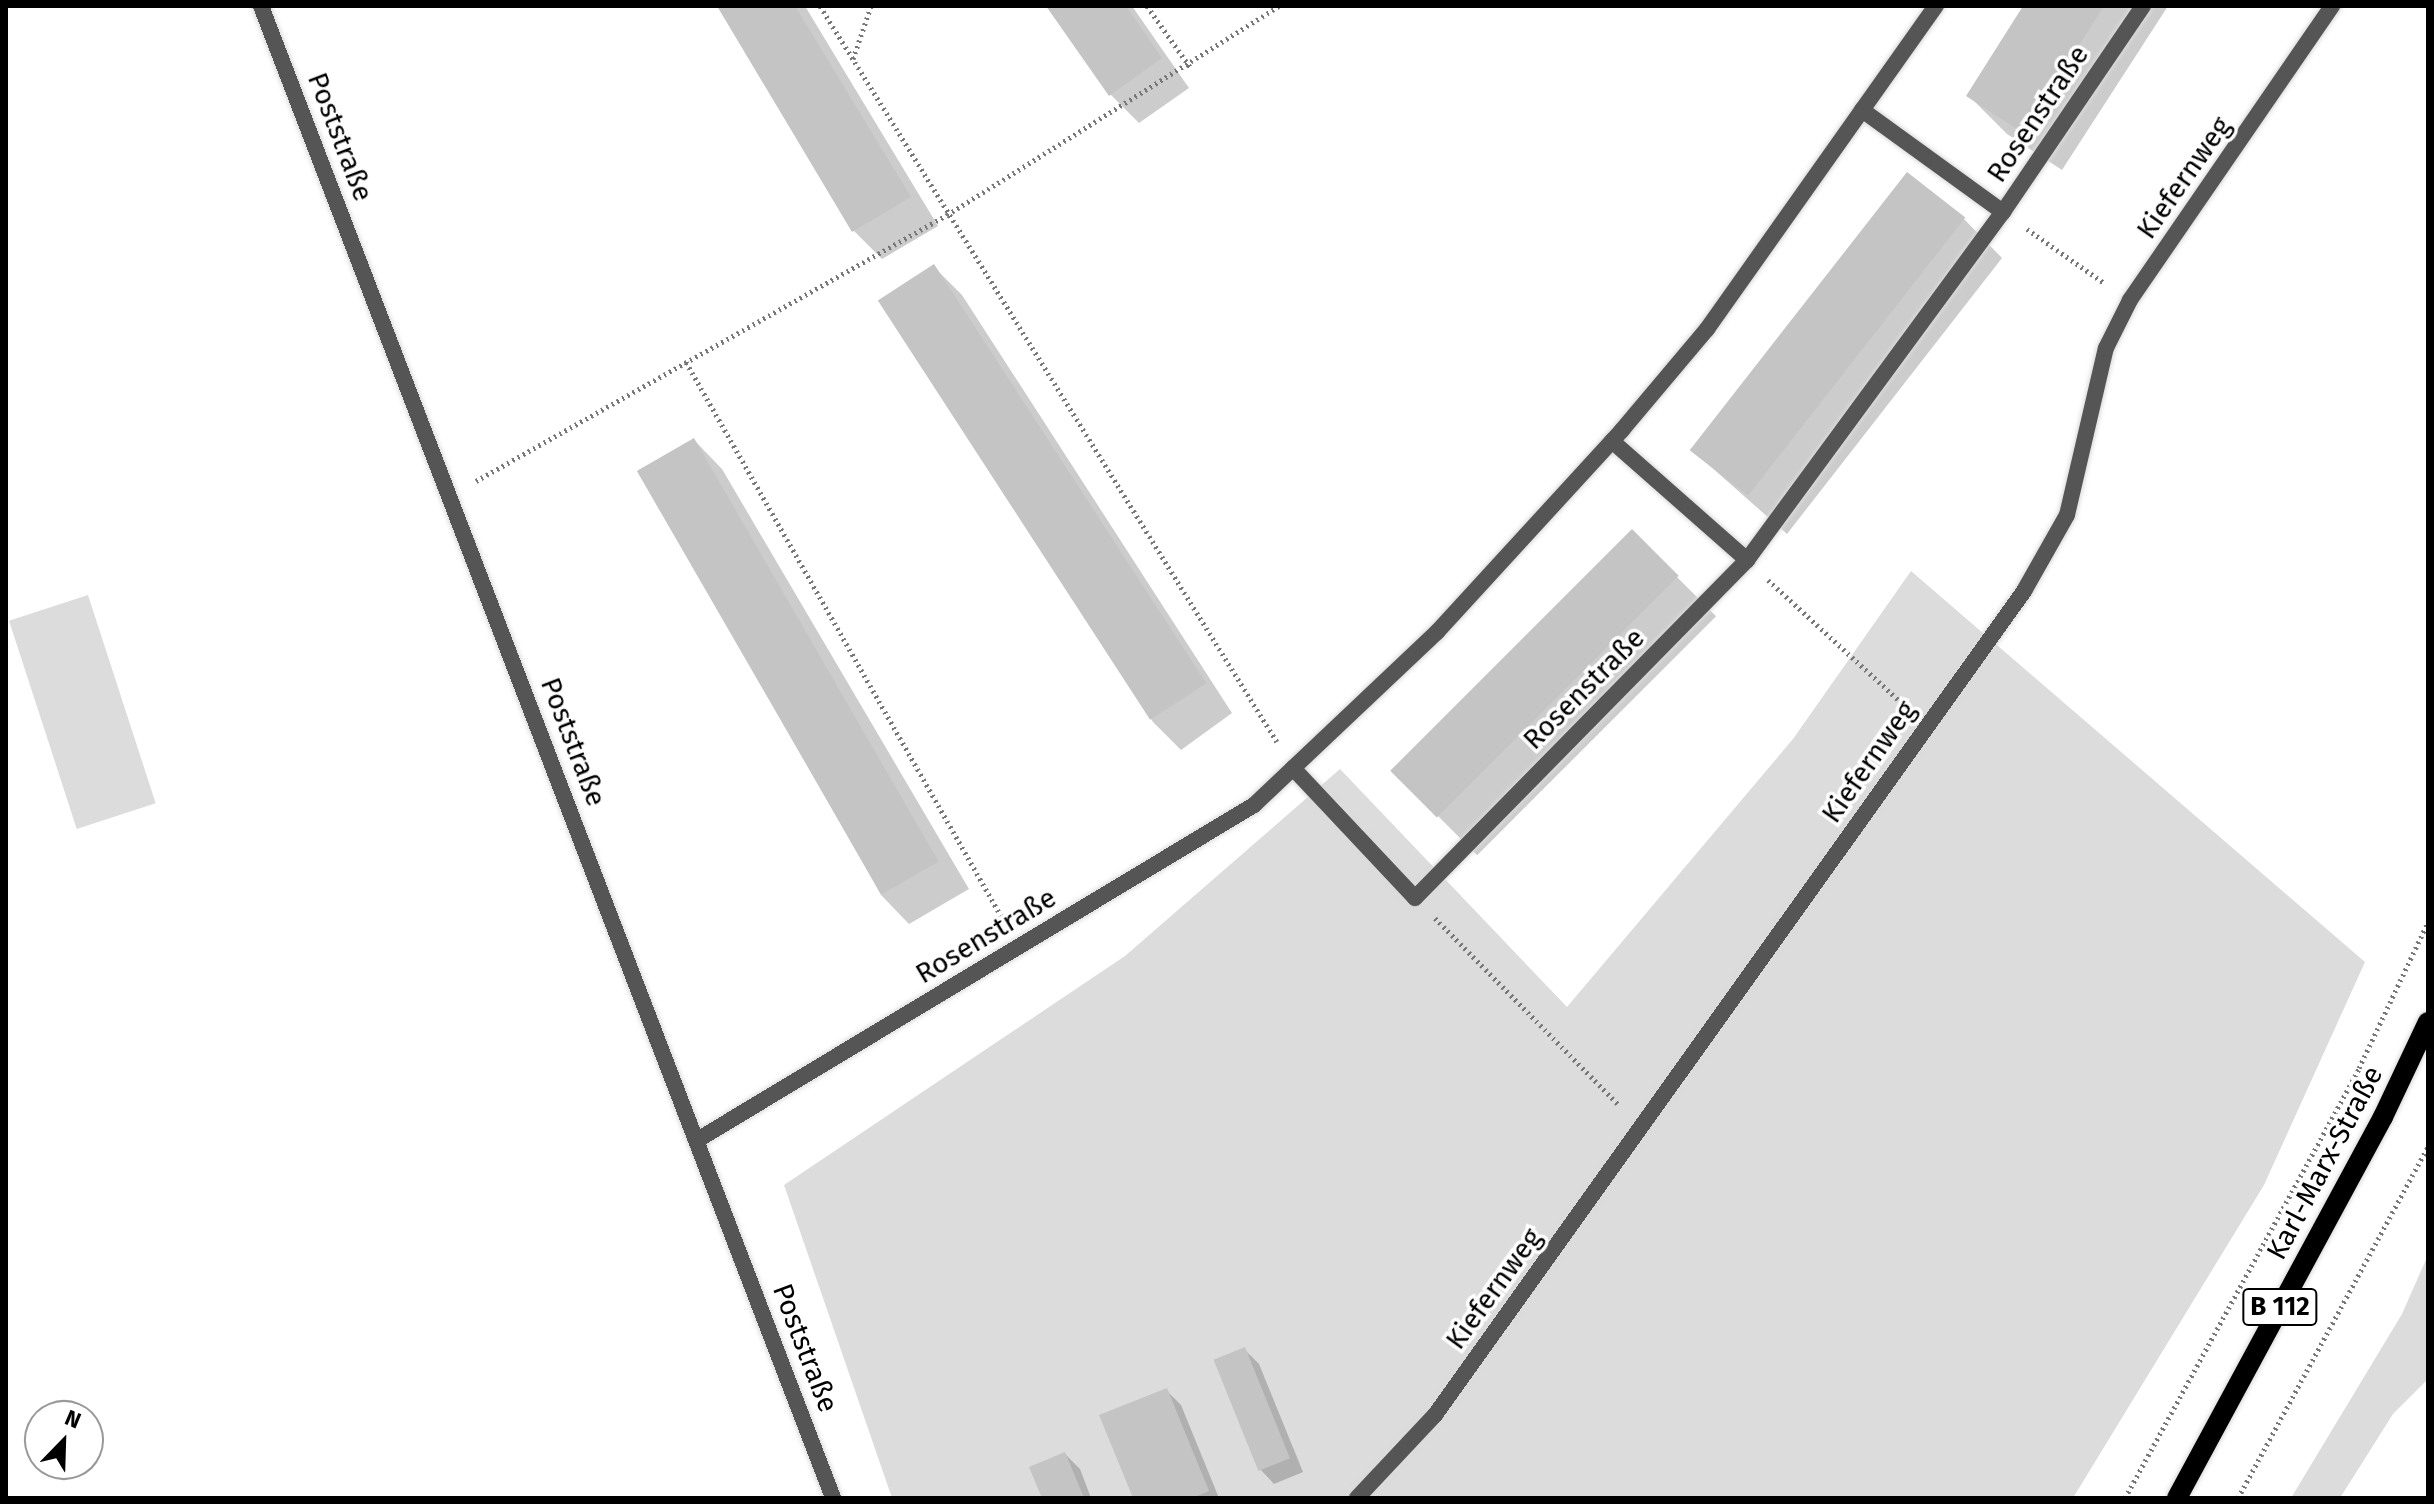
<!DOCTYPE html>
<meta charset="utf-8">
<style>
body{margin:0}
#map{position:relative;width:2434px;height:1504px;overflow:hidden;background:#fff;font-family:"Fira Sans",sans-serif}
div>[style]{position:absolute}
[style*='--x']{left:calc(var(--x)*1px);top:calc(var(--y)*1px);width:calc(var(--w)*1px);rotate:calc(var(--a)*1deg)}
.green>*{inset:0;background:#dcdcdc;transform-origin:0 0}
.shadow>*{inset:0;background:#0003;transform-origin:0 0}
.building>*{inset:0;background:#c4c4c4;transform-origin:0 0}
.path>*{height:5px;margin-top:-2.5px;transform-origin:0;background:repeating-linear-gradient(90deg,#777 0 2px,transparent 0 6px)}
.roads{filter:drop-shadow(0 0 2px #dbdbdb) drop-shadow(0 0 2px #dbdbdb)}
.street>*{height:16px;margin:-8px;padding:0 8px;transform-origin:8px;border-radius:8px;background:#555}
.primary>*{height:20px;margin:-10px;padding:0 10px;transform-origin:10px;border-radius:10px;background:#000}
span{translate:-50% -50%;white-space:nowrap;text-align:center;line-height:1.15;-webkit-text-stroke:7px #fff;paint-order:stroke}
.shield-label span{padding:2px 6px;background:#fff;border:2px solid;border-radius:6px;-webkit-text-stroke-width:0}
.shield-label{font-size:26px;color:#000;font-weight:700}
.street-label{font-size:28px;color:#000}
.frame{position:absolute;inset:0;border:8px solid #000;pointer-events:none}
.north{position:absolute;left:24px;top:1400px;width:80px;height:80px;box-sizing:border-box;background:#fff;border:2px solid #999;border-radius:50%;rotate:23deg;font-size:22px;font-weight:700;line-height:32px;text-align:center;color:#000}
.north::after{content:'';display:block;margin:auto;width:28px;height:36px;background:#000;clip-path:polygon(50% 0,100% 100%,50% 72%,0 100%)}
</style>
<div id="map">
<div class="green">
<div style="clip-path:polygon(1911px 571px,2365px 962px,2264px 1185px,2073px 1498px,892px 1498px,784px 1185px,1125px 956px,1340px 769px,1567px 1007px,1793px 739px)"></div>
<div style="left:88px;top:595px;width:219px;height:83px;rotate:72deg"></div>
<div style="clip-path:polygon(2428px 1255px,2428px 1379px,2393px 1414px,2340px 1498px,2291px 1498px,2402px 1314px)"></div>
</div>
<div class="shadow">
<div style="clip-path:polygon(719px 6px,805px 6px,938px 226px,882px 259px,854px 231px)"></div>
<div style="clip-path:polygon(1048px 6px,1132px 6px,1189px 88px,1139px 123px,1111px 95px)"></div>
<div style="clip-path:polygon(2026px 6px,2168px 6px,2062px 170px,2007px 134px,1969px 96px)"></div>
<div style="clip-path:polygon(1964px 219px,2002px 258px,1787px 534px,1693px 451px)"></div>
<div style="clip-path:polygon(934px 267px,962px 295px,1232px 713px,1181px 750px,1153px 722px,882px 305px)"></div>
<div style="clip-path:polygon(694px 440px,722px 469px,969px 889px,909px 924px,881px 895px,639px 470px)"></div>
<div style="left:1632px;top:532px;width:119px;height:338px;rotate:45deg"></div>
<div style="clip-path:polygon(1244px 1349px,1259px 1364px,1303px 1472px,1274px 1484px,1260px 1469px)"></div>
<div style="clip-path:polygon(1166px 1390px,1181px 1405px,1219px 1498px,1135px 1498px)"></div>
<div style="clip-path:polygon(1065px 1454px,1080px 1469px,1091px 1498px,1044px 1498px)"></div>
</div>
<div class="building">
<div style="clip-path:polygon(717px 6px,795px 6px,911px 197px,852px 232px)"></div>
<div style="clip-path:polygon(1046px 6px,1126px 6px,1162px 58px,1109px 96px)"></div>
<div style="clip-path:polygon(2023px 6px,2104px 6px,2023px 133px,1966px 96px)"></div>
<div style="left:1907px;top:172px;width:74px;height:353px;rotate:38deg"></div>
<div style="left:934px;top:264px;width:500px;height:67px;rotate:57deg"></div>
<div style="left:694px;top:438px;width:489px;height:66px;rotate:60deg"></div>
<div style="left:1632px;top:529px;width:66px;height:342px;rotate:45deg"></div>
<div style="left:1245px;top:1347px;width:120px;height:34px;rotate:68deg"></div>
<div style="clip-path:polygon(1167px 1388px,1209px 1491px,1192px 1498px,1133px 1498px,1099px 1415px)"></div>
<div style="clip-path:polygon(1065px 1452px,1084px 1498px,1042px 1498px,1029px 1467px)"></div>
</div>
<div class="path">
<div style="--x:820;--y:6;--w:866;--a:58.16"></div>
<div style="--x:1147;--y:6;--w:75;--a:54.8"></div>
<div style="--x:853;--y:59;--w:56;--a:-71.2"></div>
<div style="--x:2027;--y:229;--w:94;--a:35"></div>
<div style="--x:686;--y:362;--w:643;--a:60.37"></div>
<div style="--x:476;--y:481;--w:541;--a:-29.46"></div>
<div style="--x:947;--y:215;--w:392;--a:-32.2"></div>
<div style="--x:1768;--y:580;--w:186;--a:42.6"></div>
<div style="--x:1435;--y:918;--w:262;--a:45.5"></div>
<div style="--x:2125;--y:1498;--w:490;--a:-61.4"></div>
<div style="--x:2359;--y:1068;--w:161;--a:-64.7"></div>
<div style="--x:2238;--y:1498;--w:400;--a:-61.6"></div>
</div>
<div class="roads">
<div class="street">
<div style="--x:261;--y:6;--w:1598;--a:69.02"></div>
<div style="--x:1862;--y:110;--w:174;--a:35.9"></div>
<div style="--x:1612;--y:441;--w:180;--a:41.4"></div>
<div style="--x:1293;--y:768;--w:178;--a:46.8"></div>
<div style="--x:1415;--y:898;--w:474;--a:-45.5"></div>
<div style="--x:1747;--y:560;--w:432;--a:-53.7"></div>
<div style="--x:2003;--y:212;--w:249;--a:-55.8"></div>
<div style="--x:699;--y:1139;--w:648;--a:-31.04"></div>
<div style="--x:1254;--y:805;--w:252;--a:-43.4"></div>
<div style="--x:1437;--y:632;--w:274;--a:-47.5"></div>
<div style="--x:1622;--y:430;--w:132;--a:-49.9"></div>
<div style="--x:1707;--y:329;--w:396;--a:-54.7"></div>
<div style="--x:1357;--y:1498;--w:114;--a:-46.8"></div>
<div style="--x:1435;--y:1415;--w:1013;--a:-54.44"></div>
<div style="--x:2024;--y:591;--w:87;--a:-60.5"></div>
<div style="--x:2067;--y:515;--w:171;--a:-76.9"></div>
<div style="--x:2106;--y:348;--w:54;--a:-63.4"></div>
<div style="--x:2130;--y:300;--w:357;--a:-55.5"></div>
</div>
<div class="primary">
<div style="--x:2177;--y:1498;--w:433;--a:-61.6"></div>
<div style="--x:2383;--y:1117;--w:105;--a:-64.7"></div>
</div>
</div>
<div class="shield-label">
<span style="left:2280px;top:1307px">B 112</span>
</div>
<div class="street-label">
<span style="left:2038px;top:114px;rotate:-56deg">Rosenstraße</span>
<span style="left:340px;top:137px;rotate:69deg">Poststraße</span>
<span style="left:2184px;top:178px;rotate:-55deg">Kiefernweg</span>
<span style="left:1584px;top:689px;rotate:-45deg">Rosenstraße</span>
<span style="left:573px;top:742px;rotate:69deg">Poststraße</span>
<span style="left:1869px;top:762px;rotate:-55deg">Kiefernweg</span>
<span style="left:986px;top:936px;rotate:-31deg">Rosenstraße</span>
<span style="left:2325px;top:1163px;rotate:-62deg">Karl-Marx-Straße</span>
<span style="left:1494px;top:1289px;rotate:-54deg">Kiefernweg</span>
<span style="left:805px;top:1348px;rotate:69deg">Poststraße</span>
</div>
<div class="frame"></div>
<div class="north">N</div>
</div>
